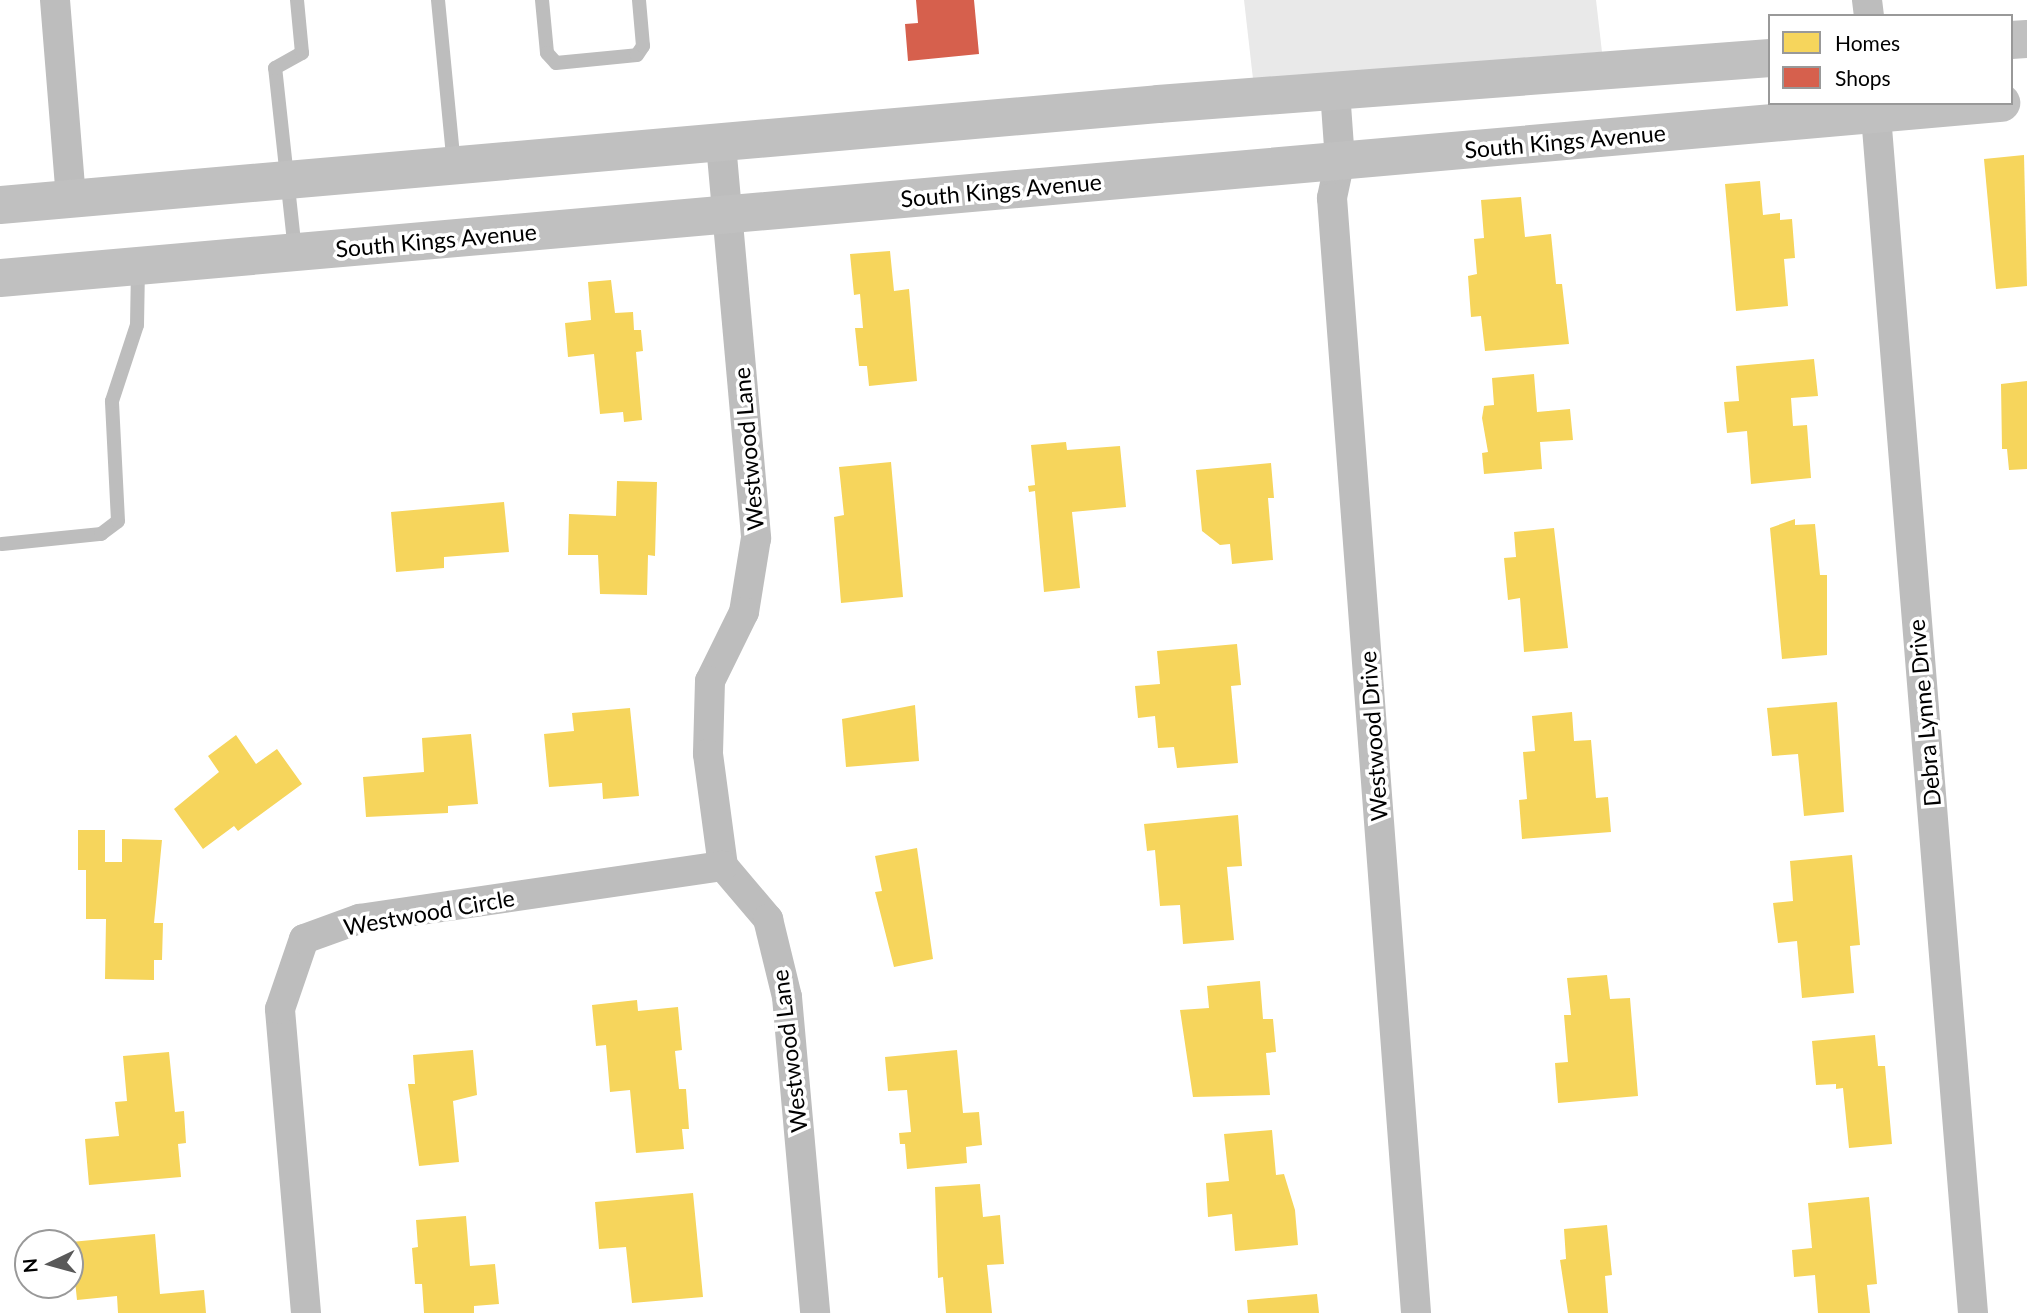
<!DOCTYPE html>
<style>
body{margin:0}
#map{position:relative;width:2027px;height:1313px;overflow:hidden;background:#fff;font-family:Lato,sans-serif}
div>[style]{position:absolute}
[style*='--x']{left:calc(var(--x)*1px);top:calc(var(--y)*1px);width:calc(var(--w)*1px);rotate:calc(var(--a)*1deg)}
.green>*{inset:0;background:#e9e9e9}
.homes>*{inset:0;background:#f6d55c}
.shops>*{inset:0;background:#d6604d}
.service>*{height:14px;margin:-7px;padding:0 7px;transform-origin:7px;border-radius:7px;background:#bdbdbd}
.minor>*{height:30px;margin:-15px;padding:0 15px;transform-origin:15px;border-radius:15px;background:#bdbdbd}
.secondary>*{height:38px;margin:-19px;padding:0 19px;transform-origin:19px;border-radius:19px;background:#c0c0c0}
span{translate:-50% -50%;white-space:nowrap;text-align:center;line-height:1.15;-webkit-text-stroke:7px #fff;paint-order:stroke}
.street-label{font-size:23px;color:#000}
.legend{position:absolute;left:1768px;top:14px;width:245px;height:91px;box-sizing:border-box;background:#fff;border:2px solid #999;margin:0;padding:9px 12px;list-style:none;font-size:21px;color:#000}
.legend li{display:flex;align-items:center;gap:14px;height:35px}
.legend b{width:35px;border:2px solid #999}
.north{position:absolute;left:14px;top:1229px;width:70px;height:70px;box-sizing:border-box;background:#fff;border:2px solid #999;border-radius:50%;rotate:265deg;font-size:19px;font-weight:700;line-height:28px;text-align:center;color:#000}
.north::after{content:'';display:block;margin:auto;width:24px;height:32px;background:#595959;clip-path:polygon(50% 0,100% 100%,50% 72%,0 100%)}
</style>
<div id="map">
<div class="green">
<div style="clip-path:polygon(1244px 0,1596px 0,1602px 52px,1253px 79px)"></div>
</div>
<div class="homes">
<div style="clip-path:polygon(2024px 155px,2027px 286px,1996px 289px,1984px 159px)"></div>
<div style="clip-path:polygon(1760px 181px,1763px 215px,1780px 213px,1780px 220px,1792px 219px,1795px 258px,1784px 259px,1788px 306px,1736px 311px,1725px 184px)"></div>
<div style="clip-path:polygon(1521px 197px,1525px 237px,1551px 234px,1556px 284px,1562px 284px,1569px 344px,1485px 351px,1481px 316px,1471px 317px,1468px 276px,1477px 274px,1474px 239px,1484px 238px,1481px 200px)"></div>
<div style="clip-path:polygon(890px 251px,894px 291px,909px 289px,917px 381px,869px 386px,867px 366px,859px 366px,855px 328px,863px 328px,860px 294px,854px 295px,850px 254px)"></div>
<div style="clip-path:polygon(611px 280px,615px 313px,633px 312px,634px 330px,641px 330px,643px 351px,636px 352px,642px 420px,624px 422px,623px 412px,600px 414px,594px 354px,568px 357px,565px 323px,591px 320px,588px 282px)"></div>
<div style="clip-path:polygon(1814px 359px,1818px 396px,1791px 398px,1793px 426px,1807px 425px,1811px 478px,1751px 484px,1747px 431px,1727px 433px,1724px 402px,1739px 401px,1736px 366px)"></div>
<div style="clip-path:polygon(1534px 374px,1537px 412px,1570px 409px,1573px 440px,1540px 442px,1542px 469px,1484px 474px,1482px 453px,1488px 452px,1482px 418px,1484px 406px,1494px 405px,1492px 378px)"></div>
<div style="clip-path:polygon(2027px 381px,2027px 469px,2009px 470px,2007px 449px,2002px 449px,2001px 384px)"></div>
<div style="clip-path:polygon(1066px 442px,1067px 450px,1120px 446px,1126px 507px,1072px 512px,1080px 588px,1044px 592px,1035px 491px,1029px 492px,1028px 486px,1035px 485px,1031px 445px)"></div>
<div style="clip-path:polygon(891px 462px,903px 597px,841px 603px,834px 517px,844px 515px,839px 467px)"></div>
<div style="clip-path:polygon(1271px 463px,1274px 498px,1268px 498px,1273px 560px,1232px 564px,1230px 544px,1220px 545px,1202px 531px,1196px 470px)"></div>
<div style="clip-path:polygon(617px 481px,657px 482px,655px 556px,648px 555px,647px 595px,600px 594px,598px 555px,568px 555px,569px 514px,616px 516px)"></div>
<div style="clip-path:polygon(504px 502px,509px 552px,444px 557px,444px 568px,396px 572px,391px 512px)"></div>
<div style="clip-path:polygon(1795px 519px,1795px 525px,1815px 524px,1820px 575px,1827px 575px,1827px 655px,1782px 659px,1770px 528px)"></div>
<div style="clip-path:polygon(1554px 528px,1568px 648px,1524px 652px,1520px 598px,1508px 600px,1504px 558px,1516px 557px,1514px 532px)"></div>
<div style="clip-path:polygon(1237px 644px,1241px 685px,1231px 686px,1238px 763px,1177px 768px,1174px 747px,1158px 748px,1155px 716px,1138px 718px,1135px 686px,1160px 684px,1157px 651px)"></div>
<div style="clip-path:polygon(1837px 702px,1844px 812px,1804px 816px,1798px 754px,1772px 756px,1767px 708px)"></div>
<div style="clip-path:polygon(915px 705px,919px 761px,846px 767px,842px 719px)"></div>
<div style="clip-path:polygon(630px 708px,639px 796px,603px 799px,602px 783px,549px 787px,544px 734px,574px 731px,572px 713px)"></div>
<div style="clip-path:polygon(1572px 712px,1574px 741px,1591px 740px,1596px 798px,1608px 797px,1611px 832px,1522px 839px,1519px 800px,1527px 799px,1523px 752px,1535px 751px,1532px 716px)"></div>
<div style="clip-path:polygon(471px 734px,478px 804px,448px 806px,448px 813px,366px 817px,363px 777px,424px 772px,422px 738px)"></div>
<div style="clip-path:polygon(236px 735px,256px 764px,277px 749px,302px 784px,238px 831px,234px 826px,203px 849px,174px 809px,219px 772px,208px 756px)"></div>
<div style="clip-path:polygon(1238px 815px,1242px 866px,1227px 867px,1234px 940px,1183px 944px,1180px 905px,1160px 906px,1155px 850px,1147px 851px,1144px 824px)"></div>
<div style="clip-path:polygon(78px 830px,105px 830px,105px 862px,122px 862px,122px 839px,162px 840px,154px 923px,163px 923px,162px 960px,154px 960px,154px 980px,105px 979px,106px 919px,86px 919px,86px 870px,78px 870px)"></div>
<div style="clip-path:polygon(917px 848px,933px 959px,894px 967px,875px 892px,882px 891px,875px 856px)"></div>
<div style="clip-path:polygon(1852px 855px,1860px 945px,1850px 946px,1854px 993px,1802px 998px,1797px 941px,1778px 943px,1773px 903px,1793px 901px,1790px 861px)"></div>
<div style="clip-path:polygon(1607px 975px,1610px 999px,1630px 998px,1638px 1096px,1558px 1103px,1555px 1063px,1568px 1062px,1564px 1015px,1571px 1015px,1567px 978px)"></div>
<div style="clip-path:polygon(1260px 981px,1263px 1019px,1273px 1019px,1276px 1052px,1266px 1053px,1270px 1095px,1193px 1097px,1180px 1010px,1209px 1008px,1207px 986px)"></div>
<div style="clip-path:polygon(637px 1000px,638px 1011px,678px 1007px,682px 1050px,675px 1051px,679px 1089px,686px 1089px,689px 1129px,682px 1129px,684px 1149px,636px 1153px,630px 1090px,610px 1092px,606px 1045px,596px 1046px,592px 1005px)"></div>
<div style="clip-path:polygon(1875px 1035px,1878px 1066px,1885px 1066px,1892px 1144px,1849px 1148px,1843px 1088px,1836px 1089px,1836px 1084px,1816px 1085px,1812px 1041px)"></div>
<div style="clip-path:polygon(473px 1050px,477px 1095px,453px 1101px,459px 1162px,419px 1166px,408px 1084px,415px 1084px,413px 1055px)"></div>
<div style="clip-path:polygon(957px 1050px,963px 1113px,979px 1112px,982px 1145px,966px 1147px,967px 1163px,907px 1169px,905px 1144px,900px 1144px,899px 1133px,911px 1132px,907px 1090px,888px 1091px,885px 1057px)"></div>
<div style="clip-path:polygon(169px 1052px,175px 1112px,184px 1111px,186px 1143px,178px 1144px,181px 1177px,89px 1185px,85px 1139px,119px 1136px,115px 1102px,127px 1101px,123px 1056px)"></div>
<div style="clip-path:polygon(1272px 1130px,1276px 1175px,1284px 1174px,1295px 1210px,1298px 1245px,1235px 1251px,1232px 1214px,1208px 1217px,1206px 1183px,1229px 1181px,1224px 1134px)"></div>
<div style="clip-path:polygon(980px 1184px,983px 1217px,1000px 1215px,1004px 1264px,987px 1265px,992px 1313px,946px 1313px,943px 1277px,938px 1278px,935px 1187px)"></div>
<div style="clip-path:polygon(693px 1193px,703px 1297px,632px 1303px,626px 1247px,599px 1249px,595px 1202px)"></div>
<div style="clip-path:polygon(1869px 1197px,1877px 1284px,1867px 1285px,1870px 1313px,1818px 1313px,1815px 1275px,1794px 1277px,1792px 1250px,1812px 1248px,1808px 1203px)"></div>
<div style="clip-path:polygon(466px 1216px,470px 1266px,495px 1264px,499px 1304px,474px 1306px,474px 1313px,424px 1313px,422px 1284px,415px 1284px,412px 1248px,418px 1247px,416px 1220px)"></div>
<div style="clip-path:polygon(1607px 1225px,1612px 1275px,1605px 1276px,1608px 1313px,1568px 1313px,1560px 1260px,1566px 1259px,1564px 1229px)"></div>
<div style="clip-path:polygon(155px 1234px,160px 1294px,204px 1290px,206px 1313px,118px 1313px,117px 1296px,77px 1300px,71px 1242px)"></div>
<div style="clip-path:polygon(1317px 1294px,1319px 1313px,1248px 1313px,1247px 1300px)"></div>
</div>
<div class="shops">
<div style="clip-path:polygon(916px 0,974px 0,979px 54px,908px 61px,905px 24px,918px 23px)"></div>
</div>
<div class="service">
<div style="--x:438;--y:0;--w:167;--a:84.5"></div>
<div style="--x:542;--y:0;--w:53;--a:84.6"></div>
<div style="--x:547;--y:53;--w:13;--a:48"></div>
<div style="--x:556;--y:63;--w:81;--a:-5.6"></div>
<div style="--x:637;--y:55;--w:11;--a:-56"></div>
<div style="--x:643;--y:46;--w:46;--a:-95"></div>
<div style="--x:295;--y:251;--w:184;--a:-96.2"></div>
<div style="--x:275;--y:68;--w:31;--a:-29"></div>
<div style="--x:302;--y:53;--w:53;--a:-95.4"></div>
<div style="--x:2;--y:544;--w:100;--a:-5.8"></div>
<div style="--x:101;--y:534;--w:21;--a:-37"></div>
<div style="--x:118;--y:521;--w:120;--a:-92.9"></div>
<div style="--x:112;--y:401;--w:80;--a:-71.8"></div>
<div style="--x:137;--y:325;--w:57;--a:-89"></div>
</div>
<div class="minor">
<div style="--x:55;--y:0;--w:200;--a:85.4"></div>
<div style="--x:1867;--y:0;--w:16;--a:83"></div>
<div style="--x:1335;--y:91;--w:69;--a:85.9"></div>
<div style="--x:1340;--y:160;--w:39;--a:102"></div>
<div style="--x:1332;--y:198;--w:1118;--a:85.69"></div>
<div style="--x:1875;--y:103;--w:1214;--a:85.37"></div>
<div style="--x:721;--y:144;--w:396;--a:84.9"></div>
<div style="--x:756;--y:538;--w:75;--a:99.2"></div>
<div style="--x:744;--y:612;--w:77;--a:116.2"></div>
<div style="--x:710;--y:681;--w:73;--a:91.6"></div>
<div style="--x:708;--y:754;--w:113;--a:82.4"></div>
<div style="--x:723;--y:866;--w:70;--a:49.7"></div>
<div style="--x:768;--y:919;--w:80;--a:76.3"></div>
<div style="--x:787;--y:997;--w:317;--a:84.9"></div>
<div style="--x:306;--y:1313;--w:305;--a:-94.9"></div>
<div style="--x:280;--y:1009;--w:74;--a:-71.1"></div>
<div style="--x:304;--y:939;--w:59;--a:-20"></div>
<div style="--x:359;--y:919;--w:368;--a:-8.3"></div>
</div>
<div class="secondary">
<div style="--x:2011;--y:40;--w:16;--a:-4"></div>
<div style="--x:0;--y:205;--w:1162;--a:-4.98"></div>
<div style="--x:1158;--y:104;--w:614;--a:-4.3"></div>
<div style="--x:0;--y:278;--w:2009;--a:-5"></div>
</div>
<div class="street-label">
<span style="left:1565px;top:141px;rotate:-5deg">South Kings Avenue</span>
<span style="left:1001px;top:190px;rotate:-5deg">South Kings Avenue</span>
<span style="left:436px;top:240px;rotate:-5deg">South Kings Avenue</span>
<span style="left:748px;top:449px;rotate:-95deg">Westwood Lane</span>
<span style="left:1924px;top:713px;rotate:-95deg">Debra Lynne Drive</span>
<span style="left:1373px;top:736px;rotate:-94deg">Westwood Drive</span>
<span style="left:429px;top:912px;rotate:-10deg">Westwood Circle</span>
<span style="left:789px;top:1051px;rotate:-97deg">Westwood Lane</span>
</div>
<ul class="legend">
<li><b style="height:19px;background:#f6d55c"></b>Homes</li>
<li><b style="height:19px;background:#d6604d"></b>Shops</li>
</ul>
<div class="north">N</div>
</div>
